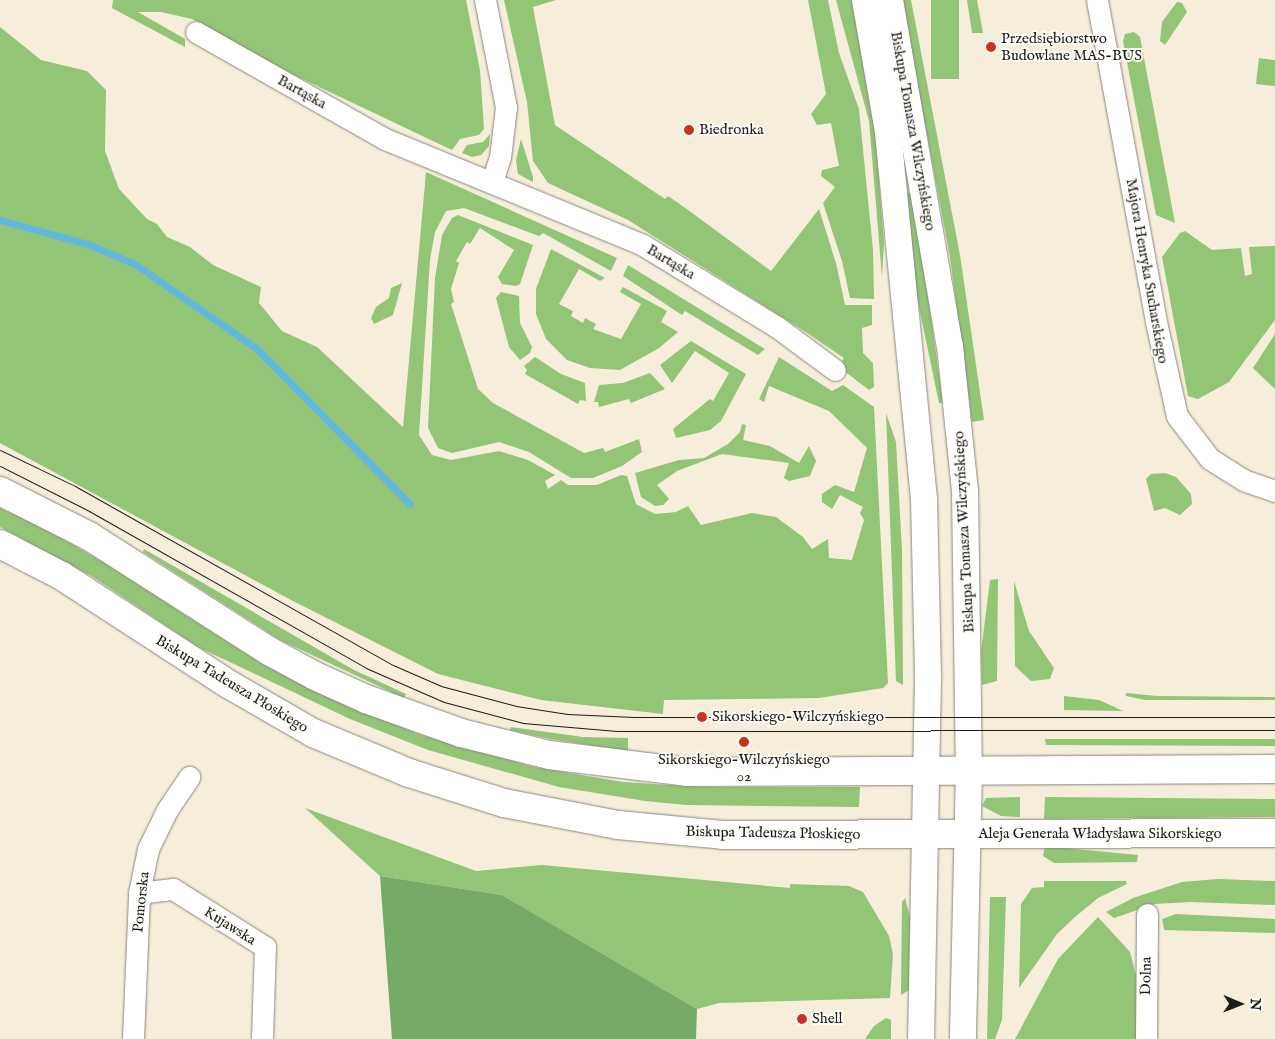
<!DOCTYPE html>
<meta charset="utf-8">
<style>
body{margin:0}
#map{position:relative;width:1275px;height:1039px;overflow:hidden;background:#f6eedb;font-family:"IM FELL English",serif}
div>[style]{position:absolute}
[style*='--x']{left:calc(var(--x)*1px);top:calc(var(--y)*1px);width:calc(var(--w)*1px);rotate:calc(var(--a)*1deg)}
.green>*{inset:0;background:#92c576;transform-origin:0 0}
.forest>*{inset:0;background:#75aa67}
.stream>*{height:7px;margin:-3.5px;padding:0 3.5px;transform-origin:3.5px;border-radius:3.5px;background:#62b7de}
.roads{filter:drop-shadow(0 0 1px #89857c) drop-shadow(0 0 1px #89857c)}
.minor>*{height:21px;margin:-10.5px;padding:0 10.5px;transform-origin:10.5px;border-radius:10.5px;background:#fff}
.tertiary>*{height:26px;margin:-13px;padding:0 13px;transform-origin:13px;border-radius:13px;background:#fff}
.secondary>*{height:28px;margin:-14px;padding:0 14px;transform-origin:14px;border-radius:14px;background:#fff}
.tram>*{height:1px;margin:-0.5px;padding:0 0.5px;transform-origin:0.5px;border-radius:0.5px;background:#1c1c1c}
.dots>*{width:14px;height:14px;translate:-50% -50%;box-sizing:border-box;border:2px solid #fdfcf7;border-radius:50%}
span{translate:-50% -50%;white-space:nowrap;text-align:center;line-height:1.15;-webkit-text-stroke:4px #fdfcf7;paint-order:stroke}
.poi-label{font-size:15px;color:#1c1c1c}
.left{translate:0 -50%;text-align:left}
.street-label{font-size:15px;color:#1c1c1c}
.north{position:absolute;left:1215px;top:979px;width:50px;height:50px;-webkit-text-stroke:4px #fdfcf7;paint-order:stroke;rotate:91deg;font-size:14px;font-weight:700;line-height:20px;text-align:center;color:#1c1c1c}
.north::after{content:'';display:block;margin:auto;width:18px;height:22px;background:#1c1c1c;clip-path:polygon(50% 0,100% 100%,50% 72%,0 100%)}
</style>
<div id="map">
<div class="green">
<div style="clip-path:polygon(113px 0,466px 0,480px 70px,484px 129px,479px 135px,460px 139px,452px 150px,296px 76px,192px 19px,161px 12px,138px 12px,185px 39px,185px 47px,112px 8px)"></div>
<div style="clip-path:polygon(504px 0,556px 0,533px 7px,555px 125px,665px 199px,668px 196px,684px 207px,771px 271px,819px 209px,836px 263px,845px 305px,872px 305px,872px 325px,862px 328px,863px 353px,873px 363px,874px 387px,869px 390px,839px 367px,844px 358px,804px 331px,628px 220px,548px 183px,533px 161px,527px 102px)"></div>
<div style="clip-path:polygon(808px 0,828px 0,839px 53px,859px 109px,873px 250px,874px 299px,850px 298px,842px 261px,823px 203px,835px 187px,821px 176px,822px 170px,839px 166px,831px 123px,817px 125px,811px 114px,826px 94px)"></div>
<div style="clip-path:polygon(836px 0,852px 0,875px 133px,884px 243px,882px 277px,869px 121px)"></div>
<div style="clip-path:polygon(902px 0,911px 0,960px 255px,984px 420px,972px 422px,950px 257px)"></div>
<div style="left:931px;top:0;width:28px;height:79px"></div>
<div style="clip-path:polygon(967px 0,977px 0,983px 33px,972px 33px)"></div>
<div style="clip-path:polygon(1177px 2px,1182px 3px,1187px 12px,1165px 45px,1160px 41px,1162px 22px)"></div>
<div style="clip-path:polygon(0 27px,41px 60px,87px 71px,106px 90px,105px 151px,119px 189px,147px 219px,157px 224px,167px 237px,190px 247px,213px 265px,261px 287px,259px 303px,282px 331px,317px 347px,403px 427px,426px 172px,617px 258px,611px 271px,543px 233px,539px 236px,464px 208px,446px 211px,435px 232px,430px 260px,419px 435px,432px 455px,451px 460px,499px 451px,528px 460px,555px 475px,545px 481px,548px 489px,561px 480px,568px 485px,597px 485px,621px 475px,627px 476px,636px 504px,655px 514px,676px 512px,688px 506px,701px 525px,752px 513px,776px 517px,803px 537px,812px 549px,828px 539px,829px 558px,852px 560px,864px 520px,860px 513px,863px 507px,840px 495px,832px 509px,822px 502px,822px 494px,835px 485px,854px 492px,867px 448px,829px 411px,769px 386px,764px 402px,759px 399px,779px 357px,832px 391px,843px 385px,874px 407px,888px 683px,883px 688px,819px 698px,664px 700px,663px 714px,541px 700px,438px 674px,293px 601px,0 443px)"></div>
<div style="clip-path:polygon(1134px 32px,1140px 37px,1175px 223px,1156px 215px,1123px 41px,1125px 34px)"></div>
<div style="clip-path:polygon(1259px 58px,1275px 60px,1275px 86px,1256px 84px)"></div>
<div style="clip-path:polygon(490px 134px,489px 146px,481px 155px,472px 157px,462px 153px,467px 145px,483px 142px)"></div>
<div style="clip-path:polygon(521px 139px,533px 177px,533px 182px,518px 174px,516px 160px)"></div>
<div style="clip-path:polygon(910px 193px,925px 275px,943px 403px,939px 403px,917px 298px,907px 194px)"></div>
<div style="clip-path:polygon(458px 215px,533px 245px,520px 284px,516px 286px,502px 284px,498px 277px,514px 250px,480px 228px,470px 244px,467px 242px,456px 261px,459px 263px,451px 289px,454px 302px,451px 304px,478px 389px,493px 403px,584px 453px,603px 448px,605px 452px,639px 439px,642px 452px,622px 466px,593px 478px,571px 478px,529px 452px,499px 442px,452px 453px,438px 448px,428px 428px,435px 278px,442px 235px,452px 218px)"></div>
<div style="clip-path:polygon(1185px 231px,1212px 250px,1241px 248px,1245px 276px,1252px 274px,1249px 247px,1275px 246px,1275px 320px,1229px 382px,1198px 399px,1188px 396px,1162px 257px,1180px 233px)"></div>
<div style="clip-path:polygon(551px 249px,605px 278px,600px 281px,579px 269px,559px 304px,573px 311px,571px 316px,583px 323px,585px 318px,596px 324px,593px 329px,621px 339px,641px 304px,620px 292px,623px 287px,667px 311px,661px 322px,678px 332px,659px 348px,620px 370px,590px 368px,567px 360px,546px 339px,536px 314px,536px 289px)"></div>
<div style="clip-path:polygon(628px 265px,765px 349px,758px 355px,685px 311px,682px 315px,623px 276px)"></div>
<div style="clip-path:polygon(402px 283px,393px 315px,374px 324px,371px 318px,376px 307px,389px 298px,391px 288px)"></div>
<div style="clip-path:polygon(501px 292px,519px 296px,520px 323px,532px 347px,530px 353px,520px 360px,509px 347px,496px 298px)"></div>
<div style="clip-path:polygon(1275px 334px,1275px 389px,1253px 368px)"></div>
<div style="clip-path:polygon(691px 341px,746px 374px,721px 421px,710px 430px,676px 438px,673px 429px,710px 399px,713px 401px,729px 373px,695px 351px,672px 383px,660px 365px)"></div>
<div style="clip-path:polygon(535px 357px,561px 374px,585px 383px,586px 401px,580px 400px,578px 404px,525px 374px,527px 370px,524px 366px)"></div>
<div style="clip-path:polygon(650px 373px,665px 389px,631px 403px,629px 399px,599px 407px,598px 402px,594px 402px,599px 385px,623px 383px)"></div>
<div style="clip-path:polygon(886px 413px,896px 442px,902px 550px,903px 685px,896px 681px)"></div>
<div style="clip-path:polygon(742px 424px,746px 425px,743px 440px,770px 446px,799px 463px,809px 446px,816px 461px,810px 476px,789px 481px,784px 478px,789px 463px,722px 454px,677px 471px,657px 485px,669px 499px,663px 505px,655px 506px,641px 497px,635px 473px,679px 460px,704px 458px,728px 444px,740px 432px)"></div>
<div style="clip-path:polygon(1165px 473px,1176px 477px,1191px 494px,1192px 504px,1180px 515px,1165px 508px,1154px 511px,1146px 479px,1151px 474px)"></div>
<div style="clip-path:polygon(0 508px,53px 533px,106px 564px,264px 665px,320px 694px,421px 735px,534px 767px,623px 782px,702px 787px,860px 787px,859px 807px,686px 805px,645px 801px,559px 787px,428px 750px,350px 719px,198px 647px,93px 577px,0 527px)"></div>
<div style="clip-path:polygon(144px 549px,354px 670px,406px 694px,404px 698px,280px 640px,143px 552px)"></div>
<div style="clip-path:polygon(998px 579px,997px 681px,982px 685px,981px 652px,990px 580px)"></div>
<div style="clip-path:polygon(1014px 581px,1029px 631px,1054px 668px,1050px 679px,1031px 681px,1015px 666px)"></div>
<div style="clip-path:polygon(1126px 693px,1157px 696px,1275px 697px,1275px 700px,1145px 700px,1126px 696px)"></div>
<div style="clip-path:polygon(1064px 696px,1099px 700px,1123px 711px,1064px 710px)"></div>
<div style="clip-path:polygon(511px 727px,583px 737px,628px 738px,628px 751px,550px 739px,510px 730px)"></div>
<div style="clip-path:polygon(1045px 739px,1275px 739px,1275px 746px,1046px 745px)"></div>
<div style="clip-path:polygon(1020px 797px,1020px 817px,1001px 816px,982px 806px,986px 798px)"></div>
<div style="clip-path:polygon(1045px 797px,1275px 799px,1275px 817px,1044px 819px)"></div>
<div style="clip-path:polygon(305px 808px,476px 871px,542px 865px,790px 888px,790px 884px,849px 886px,863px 892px,889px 936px,893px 954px,890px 998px,719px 1003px,697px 1009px,502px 895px,380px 876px)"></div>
<div style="clip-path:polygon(1045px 846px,1138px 855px,1137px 862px,1054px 863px,1043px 856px)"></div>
<div style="clip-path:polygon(1218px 879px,1275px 881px,1275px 905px,1190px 902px,1155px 904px,1114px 918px,1106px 912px,1133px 898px,1182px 882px)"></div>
<div style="clip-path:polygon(1044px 881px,1126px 881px,1127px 884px,1098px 898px,1075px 917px,1057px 934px,1019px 988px,1021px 904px,1032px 888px,1044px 887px)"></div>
<div style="clip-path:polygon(990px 897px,1006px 897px,1002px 1020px,995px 1039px,987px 1039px)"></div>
<div style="clip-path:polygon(905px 898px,910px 917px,909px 990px,901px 995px,902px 902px)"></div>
<div style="clip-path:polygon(1176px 914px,1275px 919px,1275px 933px,1164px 930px,1162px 919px)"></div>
<div style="clip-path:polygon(1098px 917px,1130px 952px,1138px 983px,1136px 1039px,1015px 1039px,1058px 959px)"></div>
<div style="clip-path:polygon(886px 1018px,891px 1020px,891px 1039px,865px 1039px,874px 1026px)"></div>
</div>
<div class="forest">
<div style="clip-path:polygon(380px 876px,502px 895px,697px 1009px,696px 1039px,392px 1039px)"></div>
</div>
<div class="stream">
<div style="--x:0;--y:220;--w:91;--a:15.3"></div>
<div style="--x:88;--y:244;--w:51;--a:23.1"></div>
<div style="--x:135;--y:264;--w:147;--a:34.8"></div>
<div style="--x:256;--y:348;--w:219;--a:45.4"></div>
</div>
<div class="roads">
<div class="minor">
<div style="--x:485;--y:0;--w:109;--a:78.9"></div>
<div style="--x:506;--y:107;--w:50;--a:96.8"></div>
<div style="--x:500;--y:157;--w:25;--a:108"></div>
<div style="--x:1097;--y:0;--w:327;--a:79.6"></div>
<div style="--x:1156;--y:322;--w:96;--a:77.4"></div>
<div style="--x:1177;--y:416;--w:54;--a:52.5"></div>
<div style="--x:1210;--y:459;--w:39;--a:32"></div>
<div style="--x:1243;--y:480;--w:34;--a:19"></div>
<div style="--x:196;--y:32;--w:217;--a:29.5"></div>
<div style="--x:385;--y:139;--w:279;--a:22.3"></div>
<div style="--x:643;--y:245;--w:157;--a:31.5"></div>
<div style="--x:777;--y:327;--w:72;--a:36.6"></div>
<div style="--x:139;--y:893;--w:34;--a:-7"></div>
<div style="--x:173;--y:889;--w:109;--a:32.2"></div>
<div style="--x:265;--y:947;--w:92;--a:91.9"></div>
<div style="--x:133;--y:1039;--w:146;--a:-87.6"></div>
<div style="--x:139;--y:893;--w:45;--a:-78.4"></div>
<div style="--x:148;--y:849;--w:43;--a:-64"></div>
<div style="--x:167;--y:810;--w:40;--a:-56"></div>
<div style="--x:1146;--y:1039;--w:125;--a:-89.5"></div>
</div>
<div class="tertiary">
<div style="--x:865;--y:0;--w:134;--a:80.1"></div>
<div style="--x:888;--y:132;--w:369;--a:84.4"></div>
<div style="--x:924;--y:499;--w:178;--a:88.7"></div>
<div style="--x:928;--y:677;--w:362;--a:91.1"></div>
<div style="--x:890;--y:0;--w:351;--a:80.2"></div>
<div style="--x:950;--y:346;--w:146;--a:84.1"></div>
<div style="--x:965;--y:491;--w:279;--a:89.2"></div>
<div style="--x:969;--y:770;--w:269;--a:91.3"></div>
</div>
<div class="secondary">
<div style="--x:0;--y:491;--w:100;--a:26.8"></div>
<div style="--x:89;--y:536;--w:214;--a:32.6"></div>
<div style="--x:269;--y:651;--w:52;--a:28.5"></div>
<div style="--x:315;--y:676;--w:56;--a:24.3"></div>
<div style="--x:366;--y:699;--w:101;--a:19.7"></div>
<div style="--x:461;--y:733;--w:91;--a:14"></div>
<div style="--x:549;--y:755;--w:139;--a:7"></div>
<div style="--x:687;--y:772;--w:588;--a:-0.29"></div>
<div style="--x:0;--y:544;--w:70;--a:27.3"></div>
<div style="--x:62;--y:576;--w:200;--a:33"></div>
<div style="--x:230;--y:685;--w:96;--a:30"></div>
<div style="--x:313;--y:733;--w:104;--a:22.6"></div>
<div style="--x:409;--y:773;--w:100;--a:17.5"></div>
<div style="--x:504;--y:803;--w:116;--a:10.9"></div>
<div style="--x:618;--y:825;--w:105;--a:5.4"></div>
<div style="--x:723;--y:835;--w:552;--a:-0.21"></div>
</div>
</div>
<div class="tram">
<div style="--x:0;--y:450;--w:83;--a:25.6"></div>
<div style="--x:75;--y:486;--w:365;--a:29.4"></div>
<div style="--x:393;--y:665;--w:52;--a:23.6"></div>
<div style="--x:441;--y:686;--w:78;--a:14.9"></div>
<div style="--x:516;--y:706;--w:52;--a:8.9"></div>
<div style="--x:567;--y:714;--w:67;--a:2.6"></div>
<div style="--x:634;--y:717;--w:641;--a:0"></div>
<div style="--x:0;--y:466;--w:100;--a:26.8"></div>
<div style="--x:89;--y:511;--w:318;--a:29.5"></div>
<div style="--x:366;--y:668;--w:85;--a:23.6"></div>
<div style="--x:444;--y:702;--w:82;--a:14.9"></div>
<div style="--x:523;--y:723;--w:94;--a:4.9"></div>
<div style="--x:617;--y:731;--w:658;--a:-0.09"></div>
</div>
<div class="dots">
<div style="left:991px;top:47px;background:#c8321e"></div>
<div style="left:689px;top:130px;background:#c8321e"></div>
<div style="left:702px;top:717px;background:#c8321e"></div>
<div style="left:744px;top:742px;background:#c8321e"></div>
<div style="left:802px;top:1019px;background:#c8321e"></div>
</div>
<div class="poi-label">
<span class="left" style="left:1001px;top:47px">Przedsiębiorstwo<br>Budowlane MAS-BUS</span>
<span class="left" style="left:699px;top:130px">Biedronka</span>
<span class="left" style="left:712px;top:717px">Sikorskiego-Wilczyńskiego</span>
<span style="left:744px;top:768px">Sikorskiego-Wilczyńskiego<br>02</span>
<span class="left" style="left:812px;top:1019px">Shell</span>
</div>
<div class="street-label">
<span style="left:302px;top:92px;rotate:29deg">Bartąska</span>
<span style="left:913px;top:131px;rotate:80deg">Biskupa Tomasza Wilczyńskiego</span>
<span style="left:671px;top:262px;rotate:31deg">Bartąska</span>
<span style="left:1147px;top:271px;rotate:80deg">Majora Henryka Sucharskiego</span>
<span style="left:964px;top:532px;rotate:-93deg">Biskupa Tomasza Wilczyńskiego</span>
<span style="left:232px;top:684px;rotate:31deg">Biskupa Tadeusza Płoskiego</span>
<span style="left:773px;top:833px;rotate:1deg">Biskupa Tadeusza Płoskiego</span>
<span style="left:1100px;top:834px">Aleja Generała Władysława Sikorskiego</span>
<span style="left:141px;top:902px;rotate:-84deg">Pomorska</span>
<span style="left:230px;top:926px;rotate:32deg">Kujawska</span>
<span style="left:1146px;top:976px;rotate:-89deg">Dolna</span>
</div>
<div class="north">N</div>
</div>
